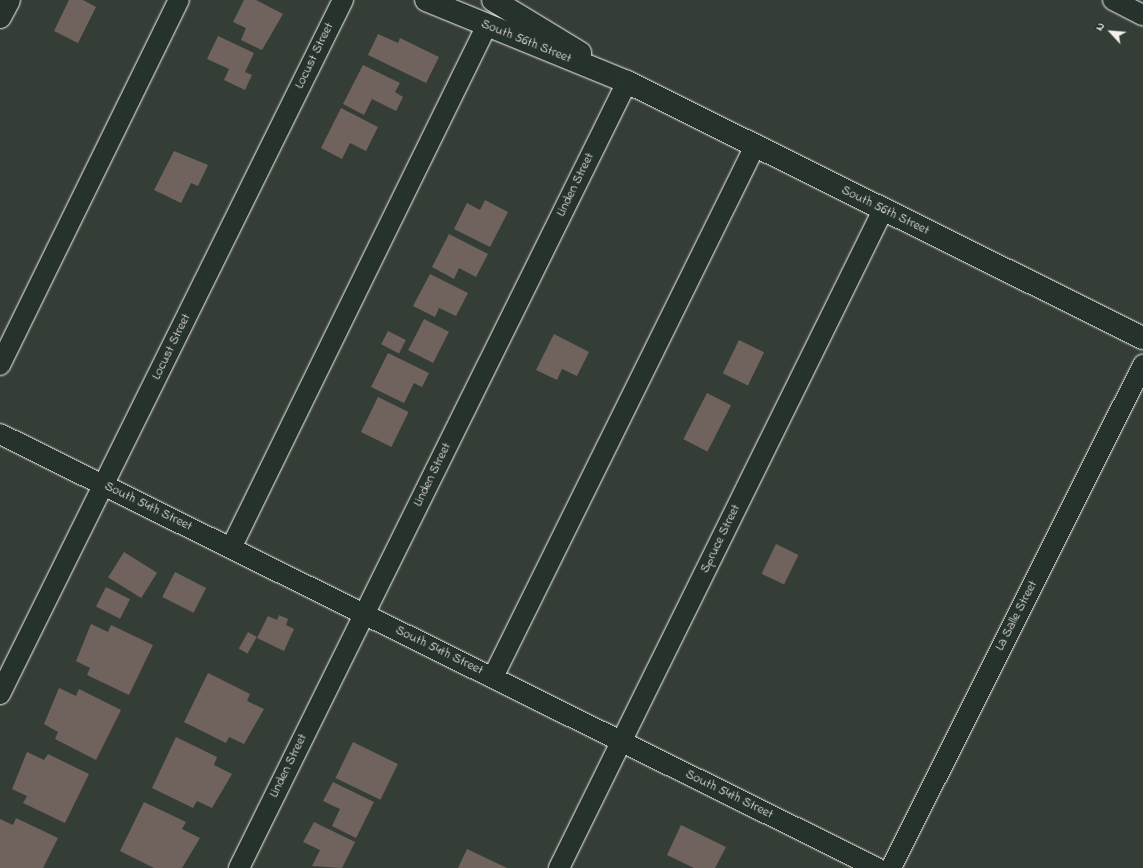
<!DOCTYPE html>
<style>
body{margin:0}
#map{position:relative;width:1143px;height:868px;overflow:hidden;background:#353d37;font-family:"Indie Flower",sans-serif}
div>[style]{position:absolute}
[style*='--x']{left:calc(var(--x)*1px);top:calc(var(--y)*1px);width:calc(var(--w)*1px);rotate:calc(var(--a)*1deg)}
.building>*{inset:0;background:#70635d;transform-origin:0 0}
.roads{filter:drop-shadow(0 0 1px #f4f1e8) drop-shadow(0 0 1px #f4f1e8)}
.minor>*{height:20px;margin:-10px;padding:0 10px;transform-origin:10px;border-radius:10px;background:#26332d}
.major>*{height:22px;margin:-11px;padding:0 11px;transform-origin:11px;border-radius:11px;background:#26332d}
span{translate:-50% -50%;white-space:nowrap;text-align:center;line-height:1.15;-webkit-text-stroke:3px #26332d;paint-order:stroke}
.street-label{font-size:13px;color:#f4f1e8}
.north{position:absolute;left:1091px;top:12px;width:40px;height:40px;-webkit-text-stroke:3px #26332d;paint-order:stroke;rotate:296deg;font-size:11px;font-weight:700;line-height:16px;text-align:center;color:#f4f1e8}
.north::after{content:'';display:block;margin:auto;width:14px;height:18px;background:#f4f1e8;clip-path:polygon(50% 0,100% 100%,50% 72%,0 100%)}
</style>
<div id="map">
<div class="building">
<div style="clip-path:polygon(69px 0,83px 0,96px 7px,78px 43px,54px 31px)"></div>
<div style="clip-path:polygon(244px 0,256px 0,283px 14px,262px 50px,241px 40px,246px 28px,233px 22px)"></div>
<div style="clip-path:polygon(378px 34px,398px 43px,400px 38px,439px 57px,426px 83px,368px 55px)"></div>
<div style="clip-path:polygon(218px 36px,254px 53px,245px 72px,252px 75px,245px 90px,224px 80px,229px 69px,207px 59px)"></div>
<div style="clip-path:polygon(363px 65px,400px 83px,395px 92px,403px 97px,396px 111px,372px 99px,364px 115px,343px 104px)"></div>
<div style="clip-path:polygon(341px 108px,378px 127px,366px 151px,350px 143px,342px 159px,321px 148px)"></div>
<div style="clip-path:polygon(174px 151px,208px 165px,198px 186px,191px 183px,181px 203px,154px 190px)"></div>
<div style="clip-path:polygon(485px 200px,508px 212px,490px 247px,454px 229px,467px 203px,480px 210px)"></div>
<div style="clip-path:polygon(449px 234px,488px 254px,476px 277px,459px 268px,454px 279px,432px 267px)"></div>
<div style="clip-path:polygon(430px 274px,468px 293px,456px 316px,439px 308px,435px 317px,413px 306px)"></div>
<div style="left:424px;top:319px;width:28px;height:35px;rotate:27deg"></div>
<div style="left:388px;top:331px;width:20px;height:15px;rotate:27deg"></div>
<div style="clip-path:polygon(554px 334px,589px 352px,577px 376px,562px 369px,557px 380px,536px 370px)"></div>
<div style="left:739px;top:340px;width:28px;height:37px;rotate:26deg"></div>
<div style="clip-path:polygon(388px 353px,429px 373px,422px 387px,414px 383px,404px 403px,371px 387px)"></div>
<div style="left:707px;top:393px;width:27px;height:52px;rotate:27deg"></div>
<div style="left:378px;top:397px;width:34px;height:39px;rotate:26deg"></div>
<div style="left:776px;top:544px;width:25px;height:33px;rotate:26deg"></div>
<div style="left:124px;top:552px;width:39px;height:30px;rotate:32deg"></div>
<div style="left:175px;top:572px;width:35px;height:28px;rotate:27deg"></div>
<div style="left:106px;top:587px;width:27px;height:22px;rotate:27deg"></div>
<div style="clip-path:polygon(279px 615px,288px 619px,286px 625px,294px 629px,284px 651px,257px 638px,268px 616px,277px 620px)"></div>
<div style="clip-path:polygon(91px 624px,108px 632px,111px 625px,153px 645px,129px 695px,87px 675px,90px 668px,76px 661px)"></div>
<div style="left:248px;top:632px;width:10px;height:19px;rotate:29deg"></div>
<div style="clip-path:polygon(208px 673px,250px 694px,247px 701px,264px 709px,244px 744px,229px 737px,226px 743px,184px 722px)"></div>
<div style="clip-path:polygon(59px 688px,76px 696px,79px 689px,121px 710px,96px 760px,55px 739px,58px 732px,44px 724px)"></div>
<div style="clip-path:polygon(176px 737px,217px 757px,214px 765px,232px 774px,212px 808px,197px 801px,193px 808px,152px 788px)"></div>
<div style="left:353px;top:742px;width:50px;height:40px;rotate:26deg"></div>
<div style="clip-path:polygon(27px 752px,44px 760px,48px 754px,89px 774px,65px 823px,23px 803px,27px 796px,12px 789px)"></div>
<div style="clip-path:polygon(333px 782px,374px 802px,356px 838px,332px 826px,340px 809px,323px 801px)"></div>
<div style="clip-path:polygon(144px 802px,186px 822px,182px 829px,200px 838px,182px 868px,154px 868px,120px 851px)"></div>
<div style="clip-path:polygon(16px 818px,58px 838px,43px 868px,0 868px,0 819px,13px 825px)"></div>
<div style="clip-path:polygon(314px 822px,355px 842px,342px 868px,312px 866px,320px 850px,303px 842px)"></div>
<div style="clip-path:polygon(681px 825px,726px 847px,715px 868px,694px 868px,667px 855px)"></div>
<div style="clip-path:polygon(467px 849px,507px 868px,458px 868px)"></div>
</div>
<div class="roads">
<div class="minor">
<div style="--x:1113;--y:0;--w:34;--a:27"></div>
<div style="--x:0;--y:365;--w:407;--a:-63.9"></div>
<div style="--x:0;--y:434;--w:979;--a:26.33"></div>
<div style="--x:231;--y:548;--w:580;--a:-63.92"></div>
<div style="--x:493;--y:677;--w:592;--a:-63.74"></div>
<div style="--x:0;--y:694;--w:774;--a:-63.7"></div>
<div style="--x:239;--y:868;--w:877;--a:-63.73"></div>
<div style="--x:559;--y:868;--w:733;--a:-63.78"></div>
<div style="--x:891;--y:868;--w:563;--a:-63.39"></div>
</div>
<div class="major">
<div style="--x:426;--y:0;--w:217;--a:22.2"></div>
<div style="--x:627;--y:82;--w:576;--a:26.39"></div>
<div style="--x:493;--y:0;--w:102;--a:31.3"></div>
<div style="--x:0;--y:17;--w:19;--a:-62"></div>
</div>
</div>
<div class="street-label">
<span style="left:526px;top:42px;rotate:22deg">South 56th Street</span>
<span style="left:315px;top:56px;rotate:-64deg">Locust Street</span>
<span style="left:576px;top:185px;rotate:-64deg">Linden Street</span>
<span style="left:885px;top:211px;rotate:26deg">South 56th Street</span>
<span style="left:172px;top:347px;rotate:-64deg">Locust Street</span>
<span style="left:433px;top:475px;rotate:-64deg">Linden Street</span>
<span style="left:148px;top:507px;rotate:26deg">South 54th Street</span>
<span style="left:721px;top:539px;rotate:-64deg">Spruce Street</span>
<span style="left:1017px;top:616px;rotate:-63deg">La Salle Street</span>
<span style="left:439px;top:651px;rotate:26deg">South 54th Street</span>
<span style="left:289px;top:766px;rotate:-64deg">Linden Street</span>
<span style="left:729px;top:795px;rotate:26deg">South 54th Street</span>
</div>
<div class="north">N</div>
</div>
